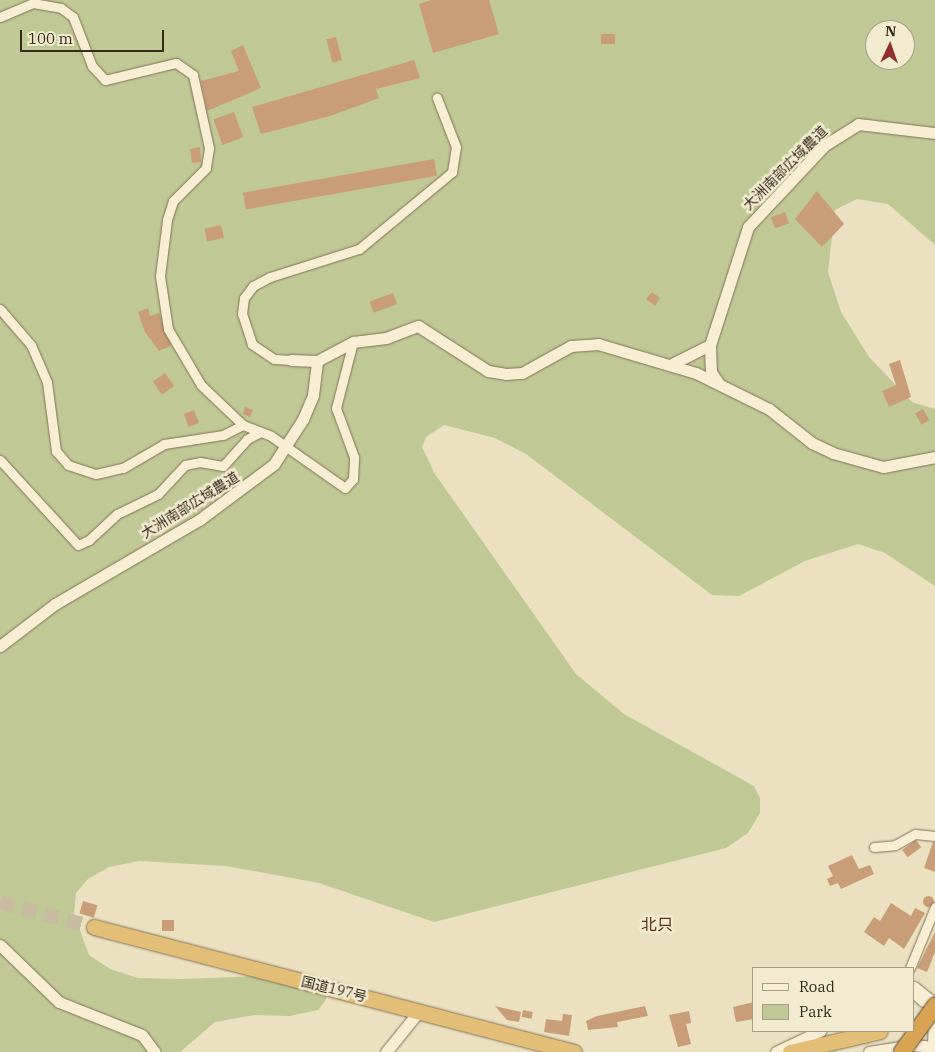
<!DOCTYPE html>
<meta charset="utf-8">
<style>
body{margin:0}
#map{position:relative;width:935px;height:1052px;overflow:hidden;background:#ebe1c0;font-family:"IBM Plex Serif","Noto Sans JP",serif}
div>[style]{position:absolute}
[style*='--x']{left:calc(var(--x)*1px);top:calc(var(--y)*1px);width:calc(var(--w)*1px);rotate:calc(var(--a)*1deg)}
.green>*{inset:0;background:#c0c995}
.building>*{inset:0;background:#c89d78;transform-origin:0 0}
.round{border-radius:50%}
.trunk-tunnel>*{height:15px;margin-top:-7.5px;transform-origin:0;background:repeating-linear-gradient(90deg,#c6bc9f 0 15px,transparent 0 23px)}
.roads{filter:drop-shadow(0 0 1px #847259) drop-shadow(0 0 1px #847259)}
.minor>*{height:9px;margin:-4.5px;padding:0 4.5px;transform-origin:4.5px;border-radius:4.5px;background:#f7eed3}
.tertiary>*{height:11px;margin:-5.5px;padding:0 5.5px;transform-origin:5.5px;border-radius:5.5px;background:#f7eed3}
.trunk>*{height:15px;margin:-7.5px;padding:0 7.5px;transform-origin:7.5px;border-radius:7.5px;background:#e3be76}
.bridges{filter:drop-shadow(0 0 1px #51402d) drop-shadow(0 0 1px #51402d)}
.motorway-bridge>*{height:16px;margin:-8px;padding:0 8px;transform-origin:8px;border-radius:8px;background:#d8a453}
span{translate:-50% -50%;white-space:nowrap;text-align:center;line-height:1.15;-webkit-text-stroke:5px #f3ebcf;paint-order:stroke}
.street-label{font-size:14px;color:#34291d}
.quarter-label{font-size:16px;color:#5e2f1e}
.legend{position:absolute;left:752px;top:967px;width:162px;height:65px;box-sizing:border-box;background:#f3ebcf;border:1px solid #a79d88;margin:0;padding:6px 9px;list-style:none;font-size:15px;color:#34291d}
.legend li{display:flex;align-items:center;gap:10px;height:25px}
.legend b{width:25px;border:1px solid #a79d88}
.north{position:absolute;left:865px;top:20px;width:50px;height:50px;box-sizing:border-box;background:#f3ebcf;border:1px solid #a79d88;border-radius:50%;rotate:3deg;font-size:14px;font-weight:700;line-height:20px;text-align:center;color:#34291d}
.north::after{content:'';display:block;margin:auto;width:18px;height:22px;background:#90302c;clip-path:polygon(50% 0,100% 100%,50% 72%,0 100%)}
.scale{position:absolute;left:20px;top:30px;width:144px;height:22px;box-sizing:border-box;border:2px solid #34291d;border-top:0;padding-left:6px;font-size:15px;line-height:18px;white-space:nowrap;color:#34291d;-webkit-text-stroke:4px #f3ebcf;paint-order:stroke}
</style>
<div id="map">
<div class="green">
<div style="clip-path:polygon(evenodd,0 0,935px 0,935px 245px,888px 204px,857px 199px,835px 210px,828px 272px,841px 312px,869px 357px,912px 402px,935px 409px,935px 586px,885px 553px,858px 544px,805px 561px,739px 596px,712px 595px,526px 454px,495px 438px,444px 425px,426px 437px,422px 447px,435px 474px,576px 674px,624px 714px,754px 786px,760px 798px,760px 813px,748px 833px,726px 848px,434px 922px,319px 883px,226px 866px,139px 861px,109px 867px,88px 879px,76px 893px,74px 914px,89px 955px,110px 969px,138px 978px,179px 979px,295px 975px,327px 995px,325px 1001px,318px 1010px,290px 1016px,254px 1015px,215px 1022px,180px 1052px,0 1052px,0 0,875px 30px,905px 30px,905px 60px,875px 60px,875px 30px)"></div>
</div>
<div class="building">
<div style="clip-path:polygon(431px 0,489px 0,499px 34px,433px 53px,419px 4px)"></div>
<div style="left:615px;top:34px;width:10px;height:14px;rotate:90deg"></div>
<div style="left:336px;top:37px;width:24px;height:10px;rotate:75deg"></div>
<div style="clip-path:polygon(243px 45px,261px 88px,207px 111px,201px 81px,239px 71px,231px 51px)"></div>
<div style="clip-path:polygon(414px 60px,420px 78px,376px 89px,379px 98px,330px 116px,261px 134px,252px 107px)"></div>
<div style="left:234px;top:112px;width:27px;height:22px;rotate:70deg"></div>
<div style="clip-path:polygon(200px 147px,201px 162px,192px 163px,190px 149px)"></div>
<div style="left:434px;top:159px;width:17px;height:194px;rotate:80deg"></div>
<div style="clip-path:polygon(817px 191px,844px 224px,822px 247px,795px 219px)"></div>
<div style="left:785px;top:212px;width:12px;height:15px;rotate:70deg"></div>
<div style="left:221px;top:225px;width:13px;height:17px;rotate:77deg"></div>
<div style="clip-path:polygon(652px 292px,660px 298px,655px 306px,646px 299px)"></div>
<div style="left:393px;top:293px;width:12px;height:25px;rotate:70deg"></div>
<div style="clip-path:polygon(148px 308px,150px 316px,159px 313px,171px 346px,159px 351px,145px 332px,138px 312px)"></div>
<div style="clip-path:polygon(900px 360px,911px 397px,889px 407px,882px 391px,896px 385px,889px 364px)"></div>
<div style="left:165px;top:373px;width:16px;height:15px;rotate:55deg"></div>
<div style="clip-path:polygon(245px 407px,253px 410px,250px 417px,243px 414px)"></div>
<div style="left:923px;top:409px;width:13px;height:9px;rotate:61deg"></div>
<div style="left:194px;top:410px;width:14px;height:11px;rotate:69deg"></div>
<div style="left:916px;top:840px;width:9px;height:17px;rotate:54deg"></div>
<div style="clip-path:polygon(933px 842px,935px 842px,935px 872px,924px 868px)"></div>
<div style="clip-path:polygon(852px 855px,859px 869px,870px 865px,874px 874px,841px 889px,838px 883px,830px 886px,827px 879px,833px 876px,828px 866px)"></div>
<div class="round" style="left:922.5px;top:895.5px;width:11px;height:11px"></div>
<div style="left:83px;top:901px;width:15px;height:13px;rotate:16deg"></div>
<div style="clip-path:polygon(891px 903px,911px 916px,915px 908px,925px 913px,904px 949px,889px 938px,884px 946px,864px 932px,874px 917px,880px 921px)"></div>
<div style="left:162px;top:920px;width:12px;height:11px"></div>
<div style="clip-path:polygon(935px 932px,935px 952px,927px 972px,917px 968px)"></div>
<div style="clip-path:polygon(754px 1002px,754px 1019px,736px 1022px,733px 1007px)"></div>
<div style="clip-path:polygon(495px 1006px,521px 1012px,519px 1022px,507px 1020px)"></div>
<div style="clip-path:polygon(645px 1006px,648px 1016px,617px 1022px,618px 1027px,588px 1030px,586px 1021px,597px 1016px)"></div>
<div style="left:523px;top:1010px;width:10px;height:7px;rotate:11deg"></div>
<div style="clip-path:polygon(689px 1011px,691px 1023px,686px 1024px,691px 1044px,678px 1047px,669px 1015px)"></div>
<div style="clip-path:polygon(563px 1014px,572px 1015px,569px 1036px,544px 1032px,546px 1019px,562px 1021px)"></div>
</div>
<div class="trunk-tunnel">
<div style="--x:0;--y:902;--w:97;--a:14.9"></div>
</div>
<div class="roads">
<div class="minor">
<div style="--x:0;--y:17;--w:36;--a:-23"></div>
<div style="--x:33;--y:3;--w:28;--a:10"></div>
<div style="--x:61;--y:8;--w:15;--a:37"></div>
<div style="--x:73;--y:17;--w:53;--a:68.8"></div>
<div style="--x:92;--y:66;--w:19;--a:47"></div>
<div style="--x:105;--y:80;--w:73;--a:-13.5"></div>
<div style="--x:176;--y:63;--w:21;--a:35"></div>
<div style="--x:193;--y:75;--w:75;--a:77.6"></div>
<div style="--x:209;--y:148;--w:20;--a:99"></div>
<div style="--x:206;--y:168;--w:47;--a:135"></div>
<div style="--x:173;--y:201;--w:20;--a:108"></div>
<div style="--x:167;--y:220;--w:56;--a:97.1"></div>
<div style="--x:160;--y:276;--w:54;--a:81.4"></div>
<div style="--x:168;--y:329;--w:65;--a:59.5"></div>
<div style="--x:201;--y:385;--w:58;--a:43.6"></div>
<div style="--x:243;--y:425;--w:30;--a:21"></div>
<div style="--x:271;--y:436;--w:90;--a:35.1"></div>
<div style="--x:345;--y:488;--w:12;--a:-48"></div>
<div style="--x:353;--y:479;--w:22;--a:-87"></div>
<div style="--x:354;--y:457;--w:52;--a:-110.2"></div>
<div style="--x:336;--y:408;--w:68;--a:-75.6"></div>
<div style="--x:0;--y:309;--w:48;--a:49.3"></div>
<div style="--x:31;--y:345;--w:40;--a:66.6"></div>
<div style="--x:47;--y:382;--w:70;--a:82.6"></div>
<div style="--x:56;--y:451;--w:18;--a:49"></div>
<div style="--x:68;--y:465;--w:29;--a:18"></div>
<div style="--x:96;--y:474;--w:28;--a:-13"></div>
<div style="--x:123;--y:468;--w:48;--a:-30.3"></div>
<div style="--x:164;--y:444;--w:60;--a:-8.7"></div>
<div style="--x:223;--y:435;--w:22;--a:-27"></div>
<div style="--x:291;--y:360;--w:17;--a:-177"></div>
<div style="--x:274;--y:359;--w:27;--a:-146"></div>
<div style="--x:252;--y:344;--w:32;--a:-108"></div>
<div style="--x:242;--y:314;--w:16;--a:-83"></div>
<div style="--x:244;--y:298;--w:15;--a:-53"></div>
<div style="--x:253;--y:286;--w:19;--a:-28"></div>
<div style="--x:270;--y:277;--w:93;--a:-17.5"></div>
<div style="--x:359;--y:249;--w:121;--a:-39.6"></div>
<div style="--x:452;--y:172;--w:25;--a:-81"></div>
<div style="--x:456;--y:147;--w:53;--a:-111.2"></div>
<div style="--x:0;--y:460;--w:115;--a:47.5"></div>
<div style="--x:78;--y:545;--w:12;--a:-24"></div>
<div style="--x:89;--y:540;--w:38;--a:-43"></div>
<div style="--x:117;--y:514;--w:46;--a:-26"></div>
<div style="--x:158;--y:494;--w:40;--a:-47"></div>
<div style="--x:185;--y:465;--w:15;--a:-11"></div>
<div style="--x:200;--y:462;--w:23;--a:10"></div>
<div style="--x:223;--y:466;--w:36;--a:-48"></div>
<div style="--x:247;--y:439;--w:13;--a:-27"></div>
<div style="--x:874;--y:847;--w:21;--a:-5"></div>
<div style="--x:895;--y:845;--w:23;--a:-29"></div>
<div style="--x:915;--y:834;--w:20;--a:6"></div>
<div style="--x:910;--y:968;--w:66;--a:-67.7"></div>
<div style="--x:914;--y:994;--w:12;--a:42"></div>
<div style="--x:932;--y:1045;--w:27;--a:-88"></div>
</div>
<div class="tertiary">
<div style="--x:710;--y:345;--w:124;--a:-72.1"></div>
<div style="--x:748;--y:227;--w:112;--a:-46.8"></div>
<div style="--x:825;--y:145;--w:39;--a:-32"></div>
<div style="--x:858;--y:124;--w:78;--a:6.7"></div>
<div style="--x:291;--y:360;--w:26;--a:2"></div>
<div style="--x:317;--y:361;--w:41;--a:-27.8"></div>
<div style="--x:353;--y:342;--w:33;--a:-7"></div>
<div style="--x:386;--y:338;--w:34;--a:-21"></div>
<div style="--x:418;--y:326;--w:83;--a:32.7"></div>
<div style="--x:488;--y:371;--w:18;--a:9"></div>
<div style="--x:506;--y:374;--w:16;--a:-4"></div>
<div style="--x:522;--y:373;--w:56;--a:-28.9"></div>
<div style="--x:571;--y:346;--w:27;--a:-4"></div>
<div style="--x:598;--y:344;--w:102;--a:16.5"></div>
<div style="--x:696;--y:373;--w:81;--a:26.3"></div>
<div style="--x:769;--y:409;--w:55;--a:38.3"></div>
<div style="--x:812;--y:443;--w:23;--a:25"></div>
<div style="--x:833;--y:453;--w:52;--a:15.6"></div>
<div style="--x:883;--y:467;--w:53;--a:-10.9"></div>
<div style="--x:672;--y:364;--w:42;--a:-26.6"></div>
<div style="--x:710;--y:345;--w:27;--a:88"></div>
<div style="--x:711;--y:372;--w:14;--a:56"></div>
<div style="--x:0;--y:646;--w:69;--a:-37.4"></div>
<div style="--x:55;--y:604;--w:167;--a:-30.3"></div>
<div style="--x:199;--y:520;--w:94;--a:-36.7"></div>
<div style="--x:274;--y:464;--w:54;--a:-57.2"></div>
<div style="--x:303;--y:419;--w:26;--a:-67"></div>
<div style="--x:313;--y:395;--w:34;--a:-83"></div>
<div style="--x:0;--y:945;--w:82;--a:44"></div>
<div style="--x:59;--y:1002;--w:89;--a:21.7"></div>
<div style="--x:142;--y:1035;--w:21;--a:53"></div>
<div style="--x:914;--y:987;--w:19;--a:39"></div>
<div style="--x:386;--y:1052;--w:54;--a:-51"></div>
<div style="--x:776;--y:1052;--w:49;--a:-25.5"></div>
<div style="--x:869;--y:1052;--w:45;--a:-9"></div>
<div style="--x:913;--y:1045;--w:22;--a:5"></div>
</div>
<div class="trunk">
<div style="--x:94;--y:927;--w:496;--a:14.6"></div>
<div style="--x:790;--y:1052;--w:92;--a:-13.1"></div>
</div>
</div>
<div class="bridges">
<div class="motorway-bridge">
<div style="--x:902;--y:1052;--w:57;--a:-54.3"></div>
</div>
</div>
<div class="street-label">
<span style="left:785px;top:168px;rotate:-45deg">大洲南部広域農道</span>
<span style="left:190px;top:505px;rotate:-32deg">大洲南部広域農道</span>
<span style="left:334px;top:989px;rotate:14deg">国道197号</span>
</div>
<div class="quarter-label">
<span style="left:657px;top:924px">北只</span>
</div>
<ul class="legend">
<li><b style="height:6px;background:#f7eed3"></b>Road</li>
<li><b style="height:14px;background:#c0c995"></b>Park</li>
</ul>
<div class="north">N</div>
<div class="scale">100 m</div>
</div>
